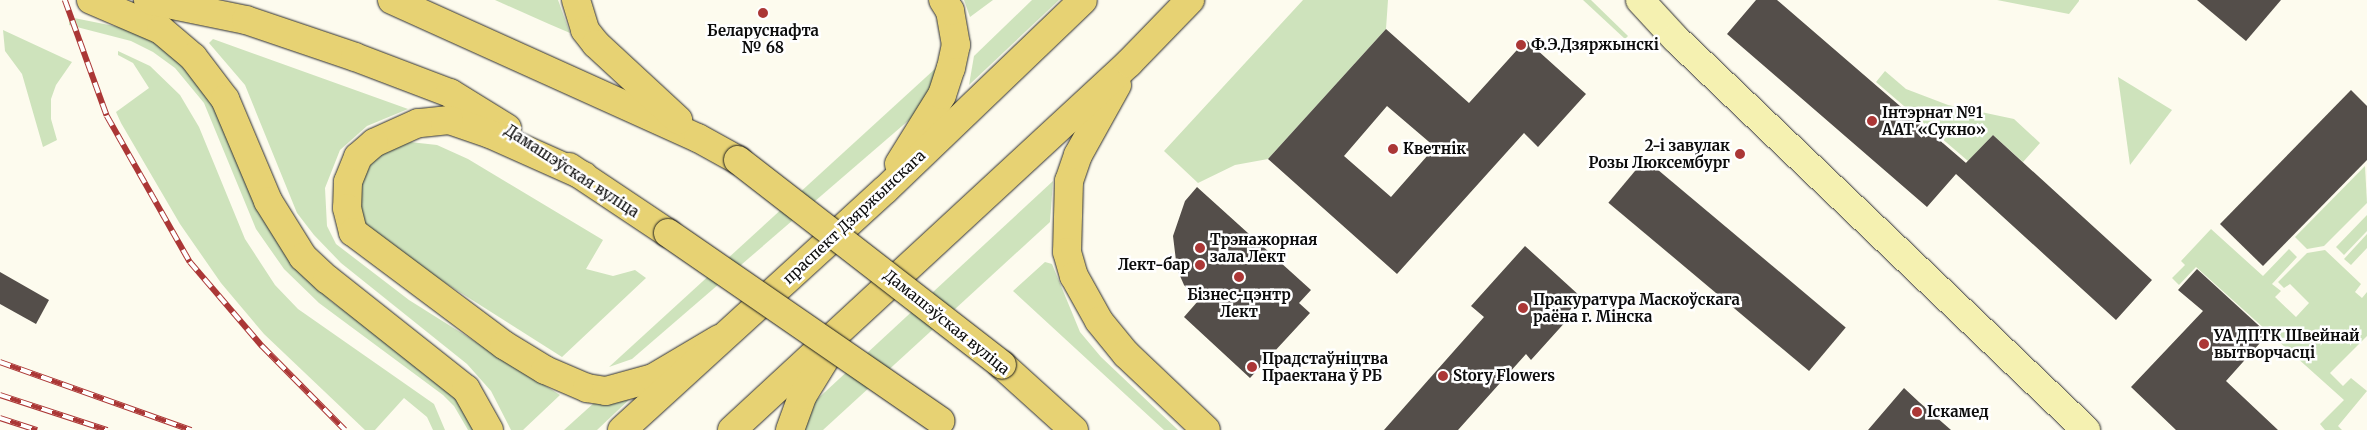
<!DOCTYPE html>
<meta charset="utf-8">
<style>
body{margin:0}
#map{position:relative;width:2367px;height:430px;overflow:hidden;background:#fdfbee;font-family:Merriweather,serif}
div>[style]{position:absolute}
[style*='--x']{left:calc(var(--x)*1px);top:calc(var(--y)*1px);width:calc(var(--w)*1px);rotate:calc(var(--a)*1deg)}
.green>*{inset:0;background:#cee3bc}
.building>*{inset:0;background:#544e4a;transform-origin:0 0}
.roads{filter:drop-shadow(0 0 1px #2e2e2e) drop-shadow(0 0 1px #2e2e2e)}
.secondary>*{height:28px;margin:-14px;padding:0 14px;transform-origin:14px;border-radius:14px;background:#f5f1b1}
.primary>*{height:28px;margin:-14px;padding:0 14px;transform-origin:14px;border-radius:14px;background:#e7d273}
.rail>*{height:5.5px;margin-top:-2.75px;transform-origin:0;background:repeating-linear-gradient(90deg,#fff 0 11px,#ab3736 0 22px);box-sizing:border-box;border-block:1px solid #ab3736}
.bridges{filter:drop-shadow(0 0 1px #1d1d1d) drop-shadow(0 0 1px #1d1d1d)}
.primary-bridge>*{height:28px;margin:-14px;padding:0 14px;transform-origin:14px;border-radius:14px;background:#e7d273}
.dots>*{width:14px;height:14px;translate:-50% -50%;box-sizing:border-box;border:2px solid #fff;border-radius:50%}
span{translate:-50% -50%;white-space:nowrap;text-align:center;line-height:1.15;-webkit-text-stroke:5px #fff;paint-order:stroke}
.poi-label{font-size:15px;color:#0c0c0c;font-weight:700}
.left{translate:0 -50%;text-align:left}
.right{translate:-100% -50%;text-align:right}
.street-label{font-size:15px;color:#0c0c0c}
</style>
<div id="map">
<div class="green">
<div style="clip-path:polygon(495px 0,558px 0,570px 33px,549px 24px)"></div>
<div style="clip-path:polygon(964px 0,993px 0,970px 17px)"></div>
<div style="clip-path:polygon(1032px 0,1059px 0,969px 85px,974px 56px)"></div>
<div style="clip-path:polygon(1303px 0,1388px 0,1386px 29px,1268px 159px,1235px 165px,1198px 183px,1164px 151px)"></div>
<div style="clip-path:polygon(1583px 0,1591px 0,1628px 36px,1625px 39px)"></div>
<div style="clip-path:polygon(1997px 0,2079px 0,2079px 1px,2069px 14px)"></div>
<div style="clip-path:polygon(69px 17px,124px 28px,149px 37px,169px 49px,202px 84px,305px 275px,332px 302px,437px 375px,481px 430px,468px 430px,454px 406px,443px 395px,319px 303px,284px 269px,256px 229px,204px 103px,175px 68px,153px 52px,131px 41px,69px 25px)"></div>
<div style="clip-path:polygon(3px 30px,72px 62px,56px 85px,51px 99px,51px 119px,57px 140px,43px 147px,22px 74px,5px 51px)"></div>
<div style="clip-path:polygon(213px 39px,408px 109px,367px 126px,340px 150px,325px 188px,327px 226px,336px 244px,409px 300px,560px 395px,523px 430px,511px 430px,491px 391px,467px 364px,341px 263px,314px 235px,297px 213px,245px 85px,209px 43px)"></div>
<div style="clip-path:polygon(118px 51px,150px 66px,180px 95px,199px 127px,245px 239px,275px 285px,298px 309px,434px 404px,445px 430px,433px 430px,427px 417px,404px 398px,375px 430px,365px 430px,264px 334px,221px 283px,180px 224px,121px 123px,116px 112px,149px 88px,133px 63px,118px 55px)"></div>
<div style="clip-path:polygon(948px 57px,923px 108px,632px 359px,609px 367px)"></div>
<div style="clip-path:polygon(1885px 71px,1906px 89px,1948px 105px,2014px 119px,2040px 143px,2023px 162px,1993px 135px,1968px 161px,1876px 82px)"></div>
<div style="clip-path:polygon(2118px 77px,2172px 110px,2130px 165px)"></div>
<div style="clip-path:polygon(410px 142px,437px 145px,468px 159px,603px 240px,586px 269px,613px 276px,635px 270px,646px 278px,562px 357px,428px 272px,366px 227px,360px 215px,362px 181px,371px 164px,385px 152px)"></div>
<div style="clip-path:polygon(2365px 166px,2367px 203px,2324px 246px,2307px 249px,2295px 237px)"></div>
<div style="clip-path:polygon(1053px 181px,1050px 222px,823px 430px,800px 430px,812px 404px)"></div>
<div style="clip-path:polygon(2367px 215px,2367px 231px,2344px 255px,2336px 247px)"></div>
<div style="clip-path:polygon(2211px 229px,2263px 276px,2289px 249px,2297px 257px,2272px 284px,2281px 291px,2275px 297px,2296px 317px,2309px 303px,2290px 284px,2284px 288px,2278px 282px,2307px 253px,2325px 250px,2361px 284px,2355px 292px,2362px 298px,2367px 292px,2367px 336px,2330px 373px,2343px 386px,2351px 378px,2367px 391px,2338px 426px,2342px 430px,2325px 430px,2320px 424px,2344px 400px,2196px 267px,2179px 285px,2172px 278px,2185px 265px,2181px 261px)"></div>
<div style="clip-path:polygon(2367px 234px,2367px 248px,2351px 265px,2344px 259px)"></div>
<div style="clip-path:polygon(1045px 262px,1052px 264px,1080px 332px,1101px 357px,1178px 430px,1164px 430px,1013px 291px)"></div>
<div style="clip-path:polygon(633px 396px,597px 430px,564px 430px,595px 402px)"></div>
</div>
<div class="building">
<div style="clip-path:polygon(1756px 0,1777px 0,1966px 163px,1960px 169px,1993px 135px,2152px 280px,2116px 320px,1956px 174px,1927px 207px,1727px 34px)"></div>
<div style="clip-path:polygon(2197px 0,2281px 0,2246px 41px)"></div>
<div style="clip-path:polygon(evenodd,1386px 29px,1469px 103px,1526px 40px,1586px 94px,1538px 147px,1524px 133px,1397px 274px,1268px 159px,1386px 29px,1387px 106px,1435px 147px,1391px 197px,1344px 156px,1387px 106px)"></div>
<div style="clip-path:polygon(2351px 90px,2367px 106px,2367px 160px,2263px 266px,2220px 224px)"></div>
<div style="left:1645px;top:159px;width:262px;height:57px;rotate:40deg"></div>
<div style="clip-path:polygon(1197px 187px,1311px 290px,1299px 303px,1310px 313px,1250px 378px,1184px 317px,1198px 301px,1184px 285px,1177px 269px,1173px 236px,1185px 201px)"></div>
<div style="clip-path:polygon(1525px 246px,1581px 297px,1565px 316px,1568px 319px,1531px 360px,1526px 354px,1458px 430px,1384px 430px,1484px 317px,1471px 306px)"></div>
<div style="clip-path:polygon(2197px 269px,2268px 334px,2226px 381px,2278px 430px,2176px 430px,2131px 387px,2203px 311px,2178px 290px)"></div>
<div style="clip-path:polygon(0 272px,49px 300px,36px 324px,0 304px)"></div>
<div style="clip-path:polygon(1904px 388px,1919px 402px,1951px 430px,1868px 430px)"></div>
</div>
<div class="roads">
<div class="secondary">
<div style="--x:1640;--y:0;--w:52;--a:47.4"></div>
<div style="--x:1675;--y:38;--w:568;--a:43.64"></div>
</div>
<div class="primary">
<div style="--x:91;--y:0;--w:76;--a:23.2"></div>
<div style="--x:161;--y:30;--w:42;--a:40.2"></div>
<div style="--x:193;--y:57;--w:53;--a:52.7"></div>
<div style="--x:225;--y:99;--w:111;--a:67.1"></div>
<div style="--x:268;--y:201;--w:66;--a:58"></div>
<div style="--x:303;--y:257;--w:33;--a:43"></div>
<div style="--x:327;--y:279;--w:177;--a:38.4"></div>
<div style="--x:466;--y:389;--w:47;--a:60.7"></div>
<div style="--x:148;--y:0;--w:100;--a:11.5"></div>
<div style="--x:246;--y:20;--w:115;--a:18.7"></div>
<div style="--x:355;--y:57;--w:102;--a:20.8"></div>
<div style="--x:450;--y:93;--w:67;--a:31.6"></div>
<div style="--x:392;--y:0;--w:336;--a:24.3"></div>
<div style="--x:698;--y:138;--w:46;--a:28.8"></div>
<div style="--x:576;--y:0;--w:31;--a:73"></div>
<div style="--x:585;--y:30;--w:18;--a:52"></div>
<div style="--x:596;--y:44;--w:112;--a:42.8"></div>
<div style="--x:1117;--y:85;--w:80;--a:119.1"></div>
<div style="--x:1078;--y:155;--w:28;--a:109"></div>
<div style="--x:1069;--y:181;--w:71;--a:91.6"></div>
<div style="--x:1067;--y:252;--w:25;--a:74"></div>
<div style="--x:1074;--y:276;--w:51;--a:60.9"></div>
<div style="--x:1099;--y:321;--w:43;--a:50.7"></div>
<div style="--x:1126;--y:354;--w:110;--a:43.5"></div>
<div style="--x:899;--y:164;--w:81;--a:-58.1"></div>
<div style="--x:942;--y:95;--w:28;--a:-72"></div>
<div style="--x:951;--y:68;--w:24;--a:-78"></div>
<div style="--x:956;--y:45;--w:35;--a:-100"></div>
<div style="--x:950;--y:11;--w:13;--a:-122"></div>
<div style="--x:569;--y:167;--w:119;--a:33.7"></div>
<div style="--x:584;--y:176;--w:103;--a:-155.9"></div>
<div style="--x:490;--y:134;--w:43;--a:-161.1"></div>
<div style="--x:449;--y:120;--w:31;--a:174"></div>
<div style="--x:418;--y:123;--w:48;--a:155.6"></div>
<div style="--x:374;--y:143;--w:21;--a:139"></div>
<div style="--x:358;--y:157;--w:27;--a:112"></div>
<div style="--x:348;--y:182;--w:26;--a:92"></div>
<div style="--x:347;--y:208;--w:25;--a:76"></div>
<div style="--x:353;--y:232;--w:189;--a:36.8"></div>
<div style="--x:504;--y:345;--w:48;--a:31.4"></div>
<div style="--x:545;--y:370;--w:46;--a:23.2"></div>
<div style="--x:587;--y:388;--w:19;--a:9"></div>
<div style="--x:606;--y:391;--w:49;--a:-15.5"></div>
<div style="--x:653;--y:378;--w:77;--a:-30.6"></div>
<div style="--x:1002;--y:365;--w:97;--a:42.1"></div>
<div style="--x:622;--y:430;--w:356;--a:-42.4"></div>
<div style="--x:885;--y:190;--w:274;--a:-43.8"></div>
<div style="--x:732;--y:430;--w:541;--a:-42.75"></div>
<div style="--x:1129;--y:63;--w:88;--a:-45.9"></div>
<div style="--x:790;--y:430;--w:37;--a:-70"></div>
<div style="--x:803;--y:395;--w:52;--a:-58.5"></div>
</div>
</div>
<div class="rail">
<div style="--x:65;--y:0;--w:123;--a:70.1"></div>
<div style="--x:107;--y:116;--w:168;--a:60.4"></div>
<div style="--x:190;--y:262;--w:111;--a:49.4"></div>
<div style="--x:262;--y:346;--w:118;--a:45.3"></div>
<div style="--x:0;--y:362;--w:203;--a:19.6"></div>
<div style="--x:0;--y:395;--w:113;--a:18.1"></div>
<div style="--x:0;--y:418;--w:39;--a:18"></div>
</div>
<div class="bridges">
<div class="primary-bridge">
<div style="--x:738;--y:160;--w:334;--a:37.8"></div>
<div style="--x:668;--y:233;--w:331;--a:34.6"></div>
</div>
</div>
<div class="dots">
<div style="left:763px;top:13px;background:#ab3736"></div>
<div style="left:1521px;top:45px;background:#ab3736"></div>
<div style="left:1872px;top:121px;background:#ab3736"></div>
<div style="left:1393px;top:149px;background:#ab3736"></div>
<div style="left:1740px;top:154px;background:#ab3736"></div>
<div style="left:1200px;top:248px;background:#ab3736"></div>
<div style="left:1200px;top:265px;background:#ab3736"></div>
<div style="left:1239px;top:277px;background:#ab3736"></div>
<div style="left:1523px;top:308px;background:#ab3736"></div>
<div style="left:2204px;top:344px;background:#ab3736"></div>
<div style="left:1252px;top:367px;background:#ab3736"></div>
<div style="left:1443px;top:376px;background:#ab3736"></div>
<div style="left:1917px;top:412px;background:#ab3736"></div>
</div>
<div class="poi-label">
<span style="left:763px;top:39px">Беларуснафта<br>№ 68</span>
<span class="left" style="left:1531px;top:45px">Ф.Э.Дзяржынскі</span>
<span class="left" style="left:1882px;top:121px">Інтэрнат №1<br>ААТ «Сукно»</span>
<span class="right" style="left:1730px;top:154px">2-і завулак<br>Розы Люксембург</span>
<span class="left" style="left:1403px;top:149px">Кветнік</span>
<span class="left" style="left:1210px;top:248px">Трэнажорная<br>зала Лект</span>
<span class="right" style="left:1190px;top:265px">Лект-бар</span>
<span style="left:1239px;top:303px">Бізнес-цэнтр<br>Лект</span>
<span class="left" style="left:1533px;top:308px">Пракуратура Маскоўскага<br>раёна г. Мінска</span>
<span class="left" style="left:2214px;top:344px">УА ДПТК Швейнай<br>вытворчасці</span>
<span class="left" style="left:1262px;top:367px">Прадстаўніцтва<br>Праектана ў РБ</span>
<span class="left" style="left:1453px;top:376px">Story Flowers</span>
<span class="left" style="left:1927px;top:412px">Іскамед</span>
</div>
<div class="street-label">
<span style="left:572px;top:171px;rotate:33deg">Дамашэўская вуліца</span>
<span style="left:854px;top:217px;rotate:-43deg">праспект Дзяржынскага</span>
<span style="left:947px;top:322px;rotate:39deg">Дамашэўская вуліца</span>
</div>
</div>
